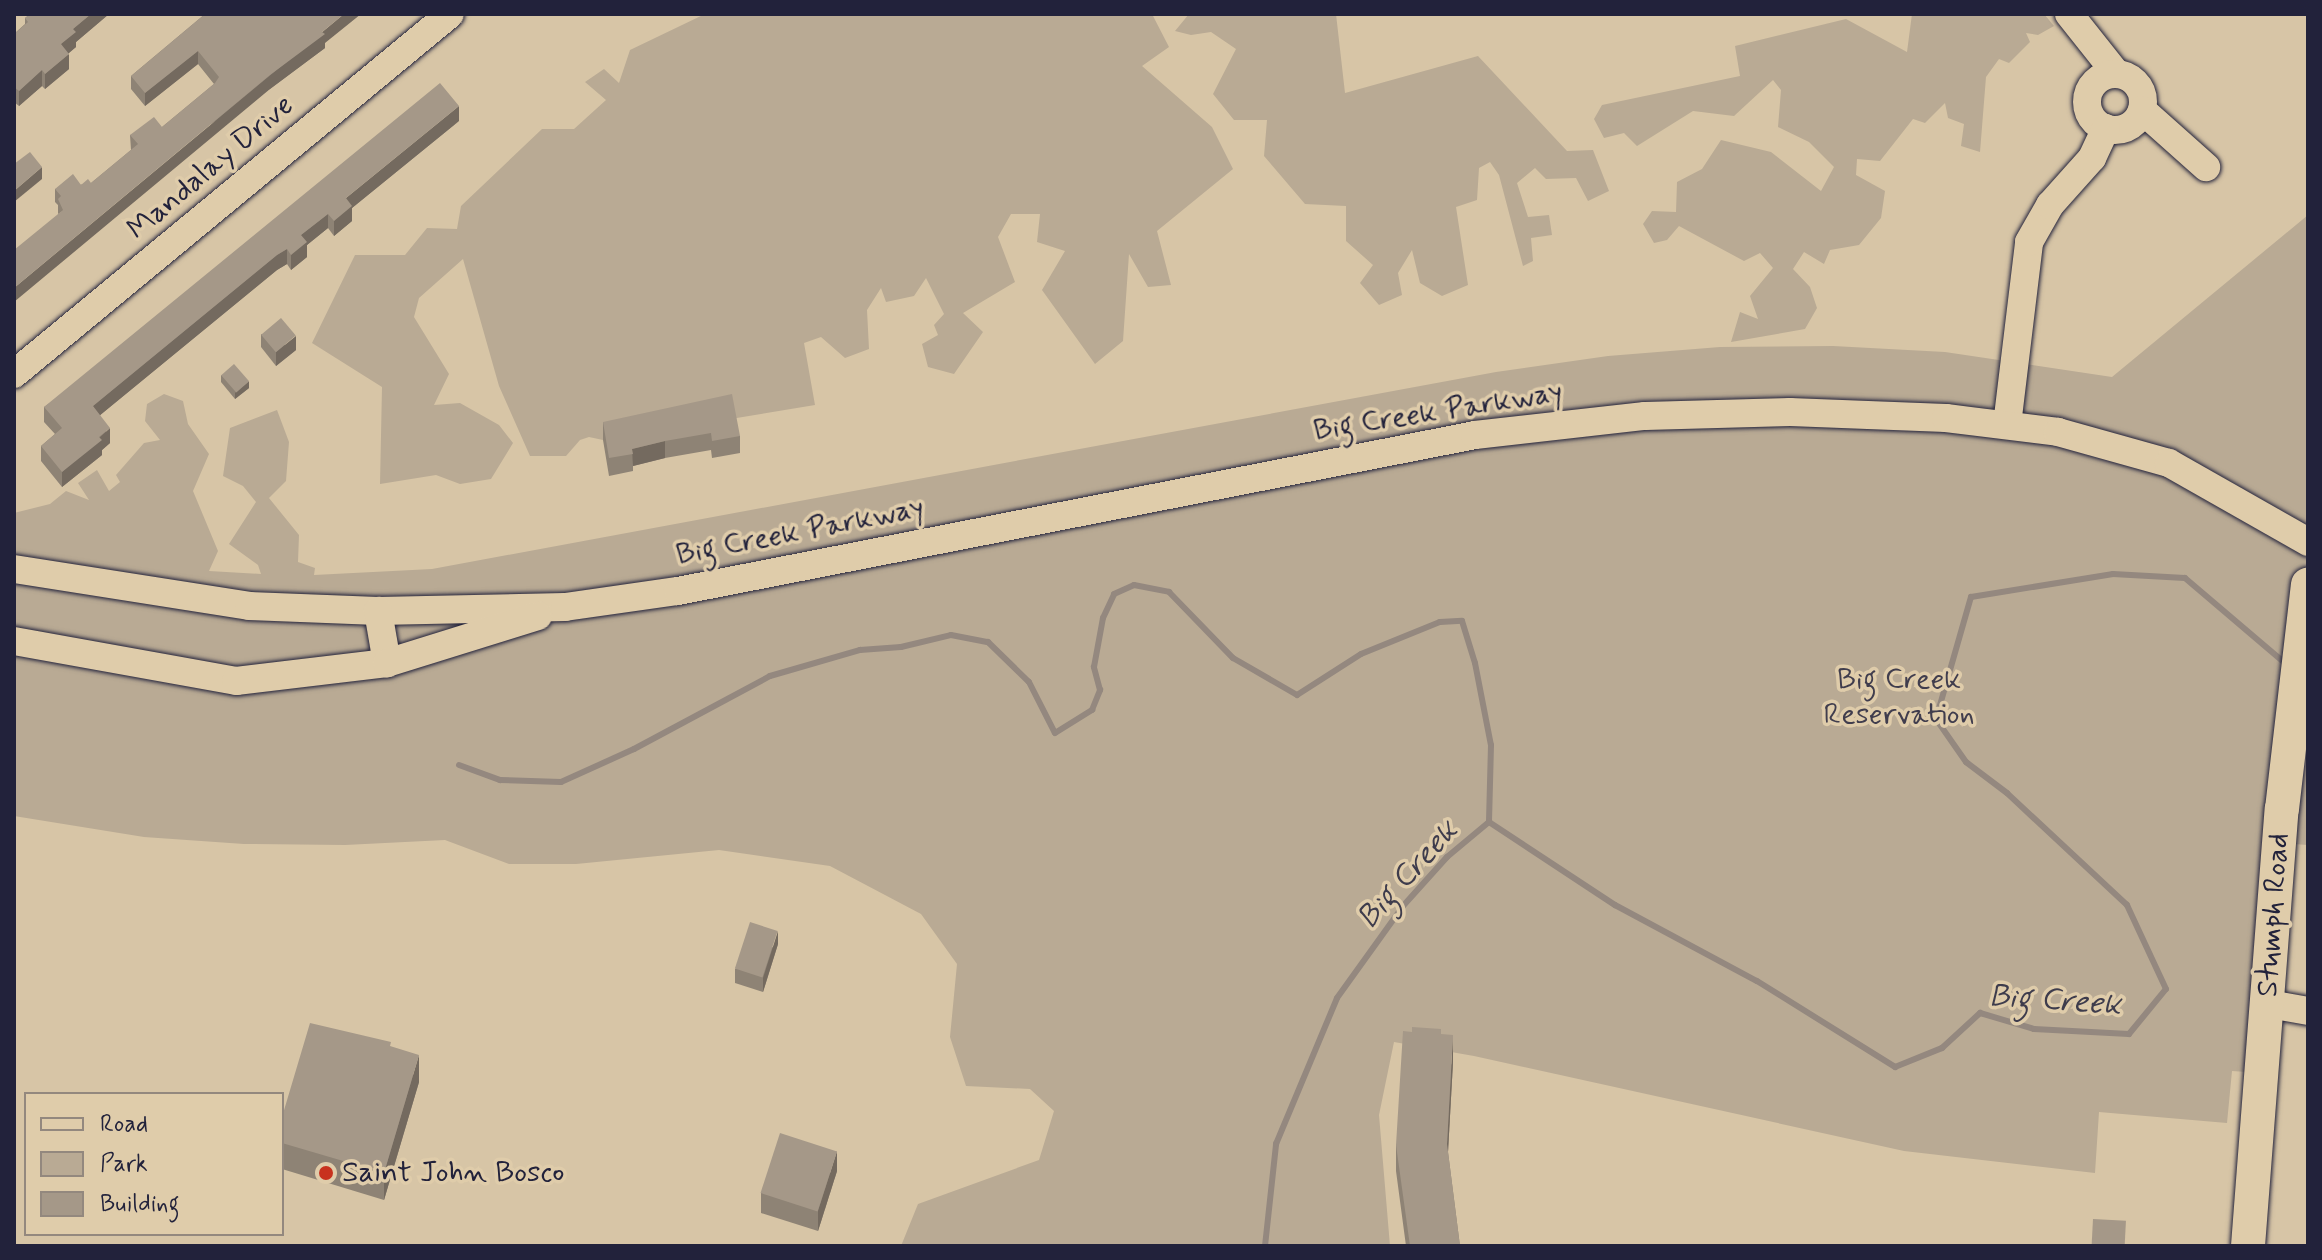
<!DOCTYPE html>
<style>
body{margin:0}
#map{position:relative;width:2322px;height:1260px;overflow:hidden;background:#d7c5a6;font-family:Mynerve,sans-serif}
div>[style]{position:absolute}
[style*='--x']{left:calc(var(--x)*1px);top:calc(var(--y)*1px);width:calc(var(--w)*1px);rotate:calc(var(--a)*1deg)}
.green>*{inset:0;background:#b9aa94}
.stream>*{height:6px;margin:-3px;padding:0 3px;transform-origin:3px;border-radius:3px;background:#94887f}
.roads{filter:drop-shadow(0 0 2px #22223b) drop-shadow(0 0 2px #22223b)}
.minor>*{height:28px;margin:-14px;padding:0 14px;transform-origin:14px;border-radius:14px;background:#dfccaa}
.minor>.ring{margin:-14px;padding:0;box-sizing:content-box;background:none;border:28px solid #dfccaa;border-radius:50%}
.major>*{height:34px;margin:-17px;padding:0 17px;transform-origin:17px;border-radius:17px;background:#dfccaa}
.wall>*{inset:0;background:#8e8375}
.shaded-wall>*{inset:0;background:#746a5f}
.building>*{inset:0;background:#a59888;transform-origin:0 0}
.dots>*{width:22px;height:22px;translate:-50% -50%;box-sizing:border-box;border:4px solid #dfccaa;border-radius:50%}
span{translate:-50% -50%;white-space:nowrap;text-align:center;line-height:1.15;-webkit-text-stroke:7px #dfccaa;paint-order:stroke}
.street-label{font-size:30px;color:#22223b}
.park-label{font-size:30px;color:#403d4d}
.poi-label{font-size:30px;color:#22223b}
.left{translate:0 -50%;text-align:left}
.water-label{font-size:32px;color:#3e3c4c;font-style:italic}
.frame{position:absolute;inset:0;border:16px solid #22223b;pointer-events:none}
.legend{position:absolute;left:24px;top:1092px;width:260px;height:144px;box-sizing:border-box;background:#dfccaa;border:2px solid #93887e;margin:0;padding:10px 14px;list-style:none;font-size:24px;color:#22223b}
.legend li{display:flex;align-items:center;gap:16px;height:40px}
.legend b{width:40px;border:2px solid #93887e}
</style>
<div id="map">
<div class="green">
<div style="clip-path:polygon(705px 14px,1152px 14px,1169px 47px,1142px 66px,1212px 127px,1233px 169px,1157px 231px,1171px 285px,1148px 287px,1129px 254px,1123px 341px,1095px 364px,1042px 290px,1065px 251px,1037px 242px,1040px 214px,1011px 214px,998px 237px,1015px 282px,963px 313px,983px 332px,954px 374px,928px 367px,922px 344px,938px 335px,934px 325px,944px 314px,926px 278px,914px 296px,886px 302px,881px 288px,867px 310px,869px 349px,845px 358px,821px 337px,804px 343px,815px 405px,603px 440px,589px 437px,580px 440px,566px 456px,530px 456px,499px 386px,463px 259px,419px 298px,414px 317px,449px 374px,434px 405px,460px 403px,499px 425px,513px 443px,491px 479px,460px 484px,436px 475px,380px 484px,382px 387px,312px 343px,355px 255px,405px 255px,427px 228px,457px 229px,461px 206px,542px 129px,574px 129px,606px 100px,585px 82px,604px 69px,619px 83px,630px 50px)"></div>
<div style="clip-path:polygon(1189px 14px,1336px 14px,1345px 93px,1478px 56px,1567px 151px,1593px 150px,1609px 191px,1588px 201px,1576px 178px,1546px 179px,1535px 168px,1517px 183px,1528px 217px,1549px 215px,1552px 235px,1531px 238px,1533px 261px,1523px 266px,1499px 175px,1490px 162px,1479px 168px,1477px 200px,1456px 207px,1468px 285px,1442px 296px,1420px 283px,1412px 250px,1398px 273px,1402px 295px,1379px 305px,1360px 283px,1373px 265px,1346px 241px,1346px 206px,1305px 204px,1264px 156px,1267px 120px,1234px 120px,1213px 94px,1236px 49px,1211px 32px,1191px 35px,1175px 31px)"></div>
<div style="clip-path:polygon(1912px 14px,2044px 14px,2054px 26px,2038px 35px,2026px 33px,2030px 42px,2009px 63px,1999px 59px,1986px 77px,1980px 152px,1961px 146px,1964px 124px,1948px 118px,1945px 103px,1925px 123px,1913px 119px,1880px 161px,1857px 159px,1856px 175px,1885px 191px,1881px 218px,1859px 245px,1830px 250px,1824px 264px,1804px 252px,1793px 269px,1810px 287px,1817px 308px,1805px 329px,1731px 342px,1740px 312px,1758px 319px,1750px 296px,1773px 268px,1760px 253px,1744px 261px,1679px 226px,1667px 240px,1654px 243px,1643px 224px,1652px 211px,1676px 212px,1677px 182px,1702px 169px,1721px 140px,1771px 152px,1821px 191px,1834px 167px,1809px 142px,1778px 127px,1781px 90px,1773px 80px,1734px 116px,1693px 111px,1637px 146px,1624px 133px,1604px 138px,1594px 119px,1602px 105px,1740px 76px,1735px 46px,1846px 19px,1907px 52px)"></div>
<div style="clip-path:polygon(2308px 215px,2308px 845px,2280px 843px,2262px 1073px,2232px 1071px,2227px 1123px,2099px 1112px,2095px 1173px,1904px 1151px,1474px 1056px,1394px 1042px,1379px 1115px,1390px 1246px,901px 1246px,918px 1204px,1039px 1160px,1054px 1111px,1030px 1089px,966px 1086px,950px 1037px,957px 964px,921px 914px,830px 866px,719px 850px,576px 864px,509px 864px,445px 840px,345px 845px,244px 844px,144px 837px,14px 816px,14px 513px,50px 504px,66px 491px,89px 500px,78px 483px,97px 470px,109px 491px,120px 482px,116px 475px,144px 443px,160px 440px,145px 421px,147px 404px,164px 394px,183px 401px,188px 424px,209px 454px,193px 491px,218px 551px,209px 571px,261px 574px,258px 565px,229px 544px,256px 502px,243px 486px,223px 476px,230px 428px,277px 410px,289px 442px,286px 481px,269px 498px,299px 535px,298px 562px,315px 568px,314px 575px,432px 569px,1496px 372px,1608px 356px,1720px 347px,1833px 346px,1945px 352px,2112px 377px)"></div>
</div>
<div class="stream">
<div style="--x:459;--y:765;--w:44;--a:20.1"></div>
<div style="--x:500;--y:780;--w:61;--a:1.9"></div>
<div style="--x:561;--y:782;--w:80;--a:-24.3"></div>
<div style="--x:634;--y:749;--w:154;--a:-28.2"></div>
<div style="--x:770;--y:676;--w:94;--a:-16.1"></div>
<div style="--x:860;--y:650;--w:41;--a:-4.2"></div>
<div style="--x:901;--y:647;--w:51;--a:-13.5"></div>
<div style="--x:951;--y:635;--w:38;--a:11"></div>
<div style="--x:988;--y:642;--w:57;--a:44.3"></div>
<div style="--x:1029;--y:682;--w:57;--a:63"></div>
<div style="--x:1055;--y:733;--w:44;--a:-31.9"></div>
<div style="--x:1092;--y:710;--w:22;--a:-68"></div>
<div style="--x:1100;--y:690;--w:24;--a:-105"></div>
<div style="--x:1094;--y:667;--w:50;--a:-79.6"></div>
<div style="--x:1103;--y:618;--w:26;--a:-65"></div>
<div style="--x:1114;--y:594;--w:22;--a:-24"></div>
<div style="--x:1134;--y:585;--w:36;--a:11"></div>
<div style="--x:1169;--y:592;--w:92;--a:45.9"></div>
<div style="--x:1233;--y:658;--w:74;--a:30"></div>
<div style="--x:1297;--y:695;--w:76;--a:-32.6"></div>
<div style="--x:1361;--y:654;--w:85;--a:-22.1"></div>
<div style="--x:1440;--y:622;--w:22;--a:-3"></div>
<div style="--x:1462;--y:621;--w:44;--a:72.8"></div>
<div style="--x:1475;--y:663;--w:84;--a:79"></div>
<div style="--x:1491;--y:745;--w:77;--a:91.5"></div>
<div style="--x:1265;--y:1246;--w:103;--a:-83.8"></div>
<div style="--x:1276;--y:1144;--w:158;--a:-67.3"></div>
<div style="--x:1337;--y:998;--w:113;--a:-54.3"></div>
<div style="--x:1403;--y:906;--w:66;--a:-48.1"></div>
<div style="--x:1447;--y:857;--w:55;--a:-39.8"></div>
<div style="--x:1489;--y:822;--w:151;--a:33.4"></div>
<div style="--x:1615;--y:905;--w:161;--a:28.2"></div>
<div style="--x:1757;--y:981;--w:163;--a:31.9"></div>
<div style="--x:1895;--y:1067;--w:51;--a:-22"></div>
<div style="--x:1942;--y:1048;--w:52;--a:-42.6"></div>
<div style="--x:1980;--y:1013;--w:56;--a:16.5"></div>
<div style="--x:2034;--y:1029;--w:95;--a:3"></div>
<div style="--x:2129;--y:1034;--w:58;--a:-50.6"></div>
<div style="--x:2166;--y:989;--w:93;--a:-114.9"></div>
<div style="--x:2127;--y:905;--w:164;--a:-137"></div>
<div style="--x:2007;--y:793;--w:51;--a:-142.9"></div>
<div style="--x:1966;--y:762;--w:52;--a:-124.9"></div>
<div style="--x:1936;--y:719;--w:127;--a:-74"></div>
<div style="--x:1971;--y:597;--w:144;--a:-9.2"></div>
<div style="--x:2113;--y:574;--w:72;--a:3.2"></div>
<div style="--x:2185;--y:578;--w:133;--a:40.4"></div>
</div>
<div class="roads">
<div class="minor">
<div style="--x:2069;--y:14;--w:75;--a:51.5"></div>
<div class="ring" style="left:2087px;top:74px;width:28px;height:28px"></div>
<div style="--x:2142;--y:110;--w:86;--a:41.7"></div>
<div style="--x:14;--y:374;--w:565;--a:-39.55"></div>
<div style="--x:2007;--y:425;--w:184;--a:-83.1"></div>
<div style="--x:2029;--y:242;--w:43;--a:-60.4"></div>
<div style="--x:2050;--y:205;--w:63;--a:-48.2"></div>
<div style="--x:2092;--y:158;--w:33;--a:-65"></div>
<div style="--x:14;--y:569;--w:238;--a:8.9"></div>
<div style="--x:249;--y:606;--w:129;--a:2.2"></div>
<div style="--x:378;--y:611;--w:187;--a:-1.2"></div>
<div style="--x:565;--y:607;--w:114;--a:-8.1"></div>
<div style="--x:678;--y:591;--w:812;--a:-11.07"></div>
<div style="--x:1475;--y:435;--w:171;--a:-6.4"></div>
<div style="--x:1645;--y:416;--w:145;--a:-1.6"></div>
<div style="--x:1790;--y:412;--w:156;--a:2.2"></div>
<div style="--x:1946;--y:418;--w:113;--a:7.1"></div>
<div style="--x:2058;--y:432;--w:115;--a:15.6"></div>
<div style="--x:2169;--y:463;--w:160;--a:29.6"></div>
<div style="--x:378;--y:611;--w:53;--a:80.2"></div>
<div style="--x:14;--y:641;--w:226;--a:10.2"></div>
<div style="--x:236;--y:681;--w:152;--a:-6.8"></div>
<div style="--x:387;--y:663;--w:158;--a:-17.3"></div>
<div style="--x:2269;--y:1004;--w:40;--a:10"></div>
</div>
<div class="major">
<div style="--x:2248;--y:1246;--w:438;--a:-85.6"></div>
<div style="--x:2282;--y:809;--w:226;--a:-83.4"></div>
</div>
</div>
<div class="wall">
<div style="clip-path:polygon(30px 14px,109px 14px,76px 42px,76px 47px,68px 53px,69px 69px,45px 89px,42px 86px,19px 106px,14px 102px,14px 34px,25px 24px,25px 18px)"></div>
<div style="clip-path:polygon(205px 14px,325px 43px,325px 48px,270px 89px,58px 214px,58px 205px,55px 202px,55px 189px,91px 183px,131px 150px,130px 135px,162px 127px,214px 84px,198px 64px,145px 106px,131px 89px,131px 76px)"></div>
<div style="clip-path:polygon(459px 121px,352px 208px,352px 221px,334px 236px,328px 228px,307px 245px,307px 257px,291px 270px,287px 264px,277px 270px,100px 415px,110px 443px,102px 450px,102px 455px,62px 487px,41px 461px,41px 446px,55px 434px,44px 422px,44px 407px)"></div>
<div style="clip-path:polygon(261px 334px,296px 350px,276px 366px,261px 347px)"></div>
<div style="clip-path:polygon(221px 375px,249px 388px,235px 399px,221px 382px)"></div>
<div style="clip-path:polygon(603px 422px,740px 436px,740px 453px,712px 458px,711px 450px,665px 458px,633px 466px,633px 471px,609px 476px,603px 440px)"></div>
<div style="clip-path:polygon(778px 944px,763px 992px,735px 983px,735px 969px)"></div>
<div style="clip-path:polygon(391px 1047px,419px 1082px,384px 1200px,282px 1169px,282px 1117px)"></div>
<div style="clip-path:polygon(1453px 1062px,1448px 1152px,1460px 1246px,1406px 1246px,1396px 1171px,1396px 1145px)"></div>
<div style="clip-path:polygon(837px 1171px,818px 1231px,761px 1213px,761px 1193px)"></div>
</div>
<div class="shaded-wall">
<div style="clip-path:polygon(91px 14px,109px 14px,76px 42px,76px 47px,61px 60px,61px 44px,73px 29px)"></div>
<div style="clip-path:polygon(344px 14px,361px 14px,325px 43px,325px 48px,270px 89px,14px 302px,14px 288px)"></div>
<div style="clip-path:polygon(198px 51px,198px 64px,145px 106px,145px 93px)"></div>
<div style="clip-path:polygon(69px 54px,69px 69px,45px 89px,45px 74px)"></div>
<div style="clip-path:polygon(42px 70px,42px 86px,19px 106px,19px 91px)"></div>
<div style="clip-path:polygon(459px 106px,459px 121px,352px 208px,352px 221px,334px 236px,334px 221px,346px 198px)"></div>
<div style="clip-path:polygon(42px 167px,42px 179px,14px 202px,14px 191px)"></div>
<div style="clip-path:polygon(328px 214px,328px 228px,307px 245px,307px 257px,291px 270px,291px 255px,301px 235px)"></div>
<div style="clip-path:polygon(287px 249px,287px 264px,277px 270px,93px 421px,93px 406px,277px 255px)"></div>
<div style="clip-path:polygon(296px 336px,296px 350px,276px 366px,276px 352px)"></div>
<div style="clip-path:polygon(249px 381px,249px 388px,235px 399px,235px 393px)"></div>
<div style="clip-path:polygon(110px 428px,110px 443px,102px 450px,102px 455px,62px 487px,62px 472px)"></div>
<div style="clip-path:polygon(665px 441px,665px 458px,633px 466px,632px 449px)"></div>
<div style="clip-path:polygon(778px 931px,778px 944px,763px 992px,763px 978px)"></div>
<div style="clip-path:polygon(1453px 1035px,1453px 1062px,1447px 1170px,1447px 1144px)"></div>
<div style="clip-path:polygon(419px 1055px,419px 1082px,384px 1200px,384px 1173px)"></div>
<div style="clip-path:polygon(837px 1151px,837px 1171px,818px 1231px,818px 1211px)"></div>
</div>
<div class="building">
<div style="clip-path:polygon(30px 14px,91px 14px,73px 29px,76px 32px,61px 44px,69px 54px,45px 74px,42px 70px,19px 91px,14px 87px,14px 34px,28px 22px,25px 18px)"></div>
<div style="clip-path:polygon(205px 14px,344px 14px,322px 32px,325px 34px,270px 75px,14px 288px,14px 250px,63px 210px,58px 199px,61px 196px,55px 189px,73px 174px,81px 185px,88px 179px,91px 183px,138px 144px,130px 135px,154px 117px,162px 127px,215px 83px,219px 77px,198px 51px,145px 93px,131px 76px)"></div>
<div style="clip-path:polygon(440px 83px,459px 106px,346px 198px,352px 206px,334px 221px,328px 214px,301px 235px,307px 242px,291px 255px,287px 249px,277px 255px,93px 406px,110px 428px,99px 437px,102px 440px,62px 472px,41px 446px,62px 428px,44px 407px)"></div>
<div style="clip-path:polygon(30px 152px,42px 167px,14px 191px,14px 164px)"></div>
<div style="left:281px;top:318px;width:23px;height:26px;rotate:50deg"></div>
<div style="left:234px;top:364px;width:23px;height:17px;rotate:49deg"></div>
<div style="clip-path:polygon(732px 394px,740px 436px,712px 441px,711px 433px,665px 441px,632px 449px,633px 454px,609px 458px,603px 422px)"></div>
<div style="left:750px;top:922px;width:29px;height:49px;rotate:18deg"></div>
<div style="clip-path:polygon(310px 1023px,391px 1042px,390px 1046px,419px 1055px,384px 1173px,282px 1143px,282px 1117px)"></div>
<div style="clip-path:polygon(1412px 1027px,1441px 1029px,1441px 1034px,1453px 1035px,1447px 1144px,1460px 1246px,1410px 1246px,1396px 1145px,1403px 1031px,1412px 1032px)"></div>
<div style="left:780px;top:1133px;width:60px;height:63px;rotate:18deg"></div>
<div style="left:2093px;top:1219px;width:33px;height:27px;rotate:3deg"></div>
</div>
<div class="dots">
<div style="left:326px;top:1173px;background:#c8321e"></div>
</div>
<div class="street-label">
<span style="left:211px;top:168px;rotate:-40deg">Mandalay Drive</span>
<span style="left:1438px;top:412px;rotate:-9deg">Big Creek Parkway</span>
<span style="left:800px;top:532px;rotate:-11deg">Big Creek Parkway</span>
<span style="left:2274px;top:915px;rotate:-86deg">Stumph Road</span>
</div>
<div class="park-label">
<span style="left:1899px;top:697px">Big Creek<br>Reservation</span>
</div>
<div class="poi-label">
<span class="left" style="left:342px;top:1173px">Saint John Bosco</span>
</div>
<div class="water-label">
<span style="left:1408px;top:875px;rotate:-48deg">Big Creek</span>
<span style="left:2055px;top:1001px;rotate:4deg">Big Creek</span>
</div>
<div class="frame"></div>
<ul class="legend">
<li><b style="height:10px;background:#dfccaa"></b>Road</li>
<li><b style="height:22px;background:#b9aa94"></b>Park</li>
<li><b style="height:22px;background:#a59888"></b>Building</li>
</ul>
</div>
